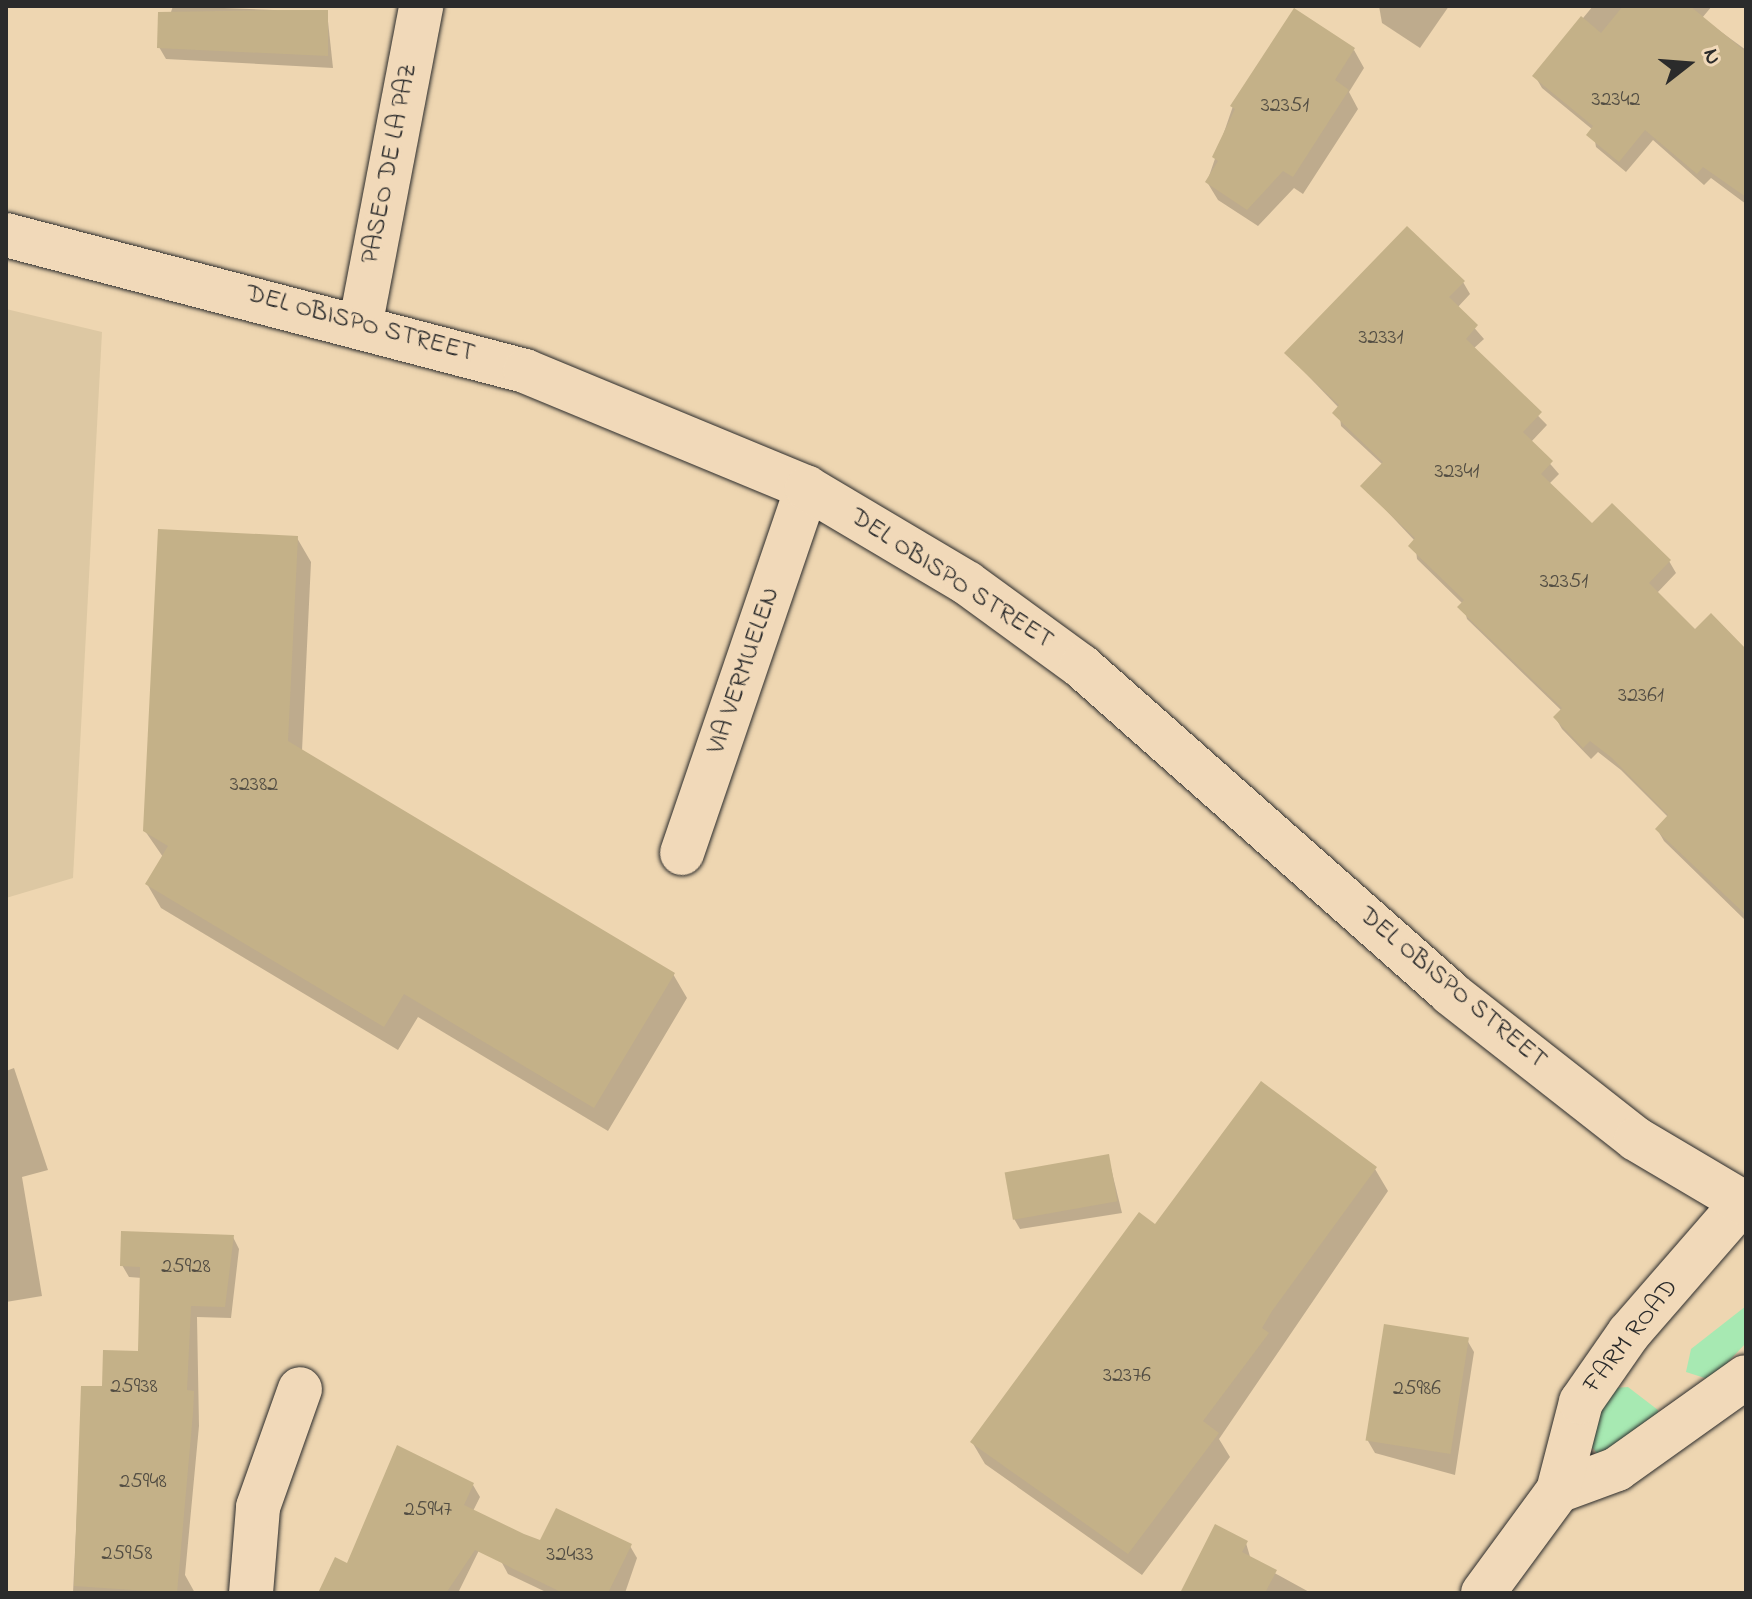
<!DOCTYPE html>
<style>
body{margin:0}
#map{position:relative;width:1752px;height:1599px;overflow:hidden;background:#eed6b1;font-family:"Indie Flower",sans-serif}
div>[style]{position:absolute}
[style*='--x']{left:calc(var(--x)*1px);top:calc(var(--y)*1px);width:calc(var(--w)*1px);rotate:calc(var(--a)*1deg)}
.built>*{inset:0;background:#ddc8a3}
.green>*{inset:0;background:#a7e9b2}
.shadow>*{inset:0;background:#0003}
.building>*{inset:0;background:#c4b188;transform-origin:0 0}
.roads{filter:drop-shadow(0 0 2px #2b2b2b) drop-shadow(0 0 2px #2b2b2b)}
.minor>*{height:44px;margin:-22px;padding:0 22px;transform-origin:22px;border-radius:22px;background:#f1d9b9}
.major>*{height:44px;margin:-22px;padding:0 22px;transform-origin:22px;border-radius:22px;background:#f1d9b9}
span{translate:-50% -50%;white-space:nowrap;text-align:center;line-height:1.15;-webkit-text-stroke:6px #f1d9b9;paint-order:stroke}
.number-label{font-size:22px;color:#514c42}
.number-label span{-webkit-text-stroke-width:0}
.street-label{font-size:26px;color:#2b2b2b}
.frame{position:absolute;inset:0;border:8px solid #2b2b2b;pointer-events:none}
.north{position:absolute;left:1648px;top:24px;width:80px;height:80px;-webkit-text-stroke:6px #f1d9b9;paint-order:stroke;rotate:73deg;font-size:22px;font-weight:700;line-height:32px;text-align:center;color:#2b2b2b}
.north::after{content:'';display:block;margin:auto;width:28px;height:36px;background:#2b2b2b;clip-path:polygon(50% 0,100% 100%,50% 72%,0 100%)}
</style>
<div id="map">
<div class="built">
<div style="clip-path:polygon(6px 309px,102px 332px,73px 878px,6px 898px)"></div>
</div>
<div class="green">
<div style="clip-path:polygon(1746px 1306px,1746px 1343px,1711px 1380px,1686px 1372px,1691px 1349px)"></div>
<div style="clip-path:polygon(1628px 1387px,1658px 1410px,1656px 1426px,1598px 1455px,1586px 1439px,1592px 1425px,1614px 1388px)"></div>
</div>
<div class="shadow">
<div style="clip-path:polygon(173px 6px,327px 12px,333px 68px,166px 59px,159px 47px)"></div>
<div style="clip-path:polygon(1379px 6px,1449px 6px,1420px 48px,1382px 23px)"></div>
<div style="clip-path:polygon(1593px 6px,1712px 6px,1702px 18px,1746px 50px,1746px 204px,1711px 178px,1704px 185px,1653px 140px,1626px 172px,1596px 147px,1593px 130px,1542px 88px,1535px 76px)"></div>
<div style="clip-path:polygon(1354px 50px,1364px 68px,1349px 92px,1358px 109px,1303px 194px,1294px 188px,1258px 226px,1218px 200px,1207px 182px,1233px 106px)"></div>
<div style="clip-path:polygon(1463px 282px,1470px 294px,1457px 308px,1484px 339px,1473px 349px,1547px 425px,1531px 442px,1559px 474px,1549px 484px,1592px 525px,1669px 561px,1676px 573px,1657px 593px,1695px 632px,1746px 652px,1746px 921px,1664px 841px,1657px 829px,1668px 817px,1621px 770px,1598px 752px,1591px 759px,1562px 729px,1555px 717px,1562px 711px,1467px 619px,1463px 604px,1417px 559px,1415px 541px,1363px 486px,1383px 465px,1341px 426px,1339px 408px,1287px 354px)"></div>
<div style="clip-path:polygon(297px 538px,311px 562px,302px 751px,673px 974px,687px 998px,608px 1131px,418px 1017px,398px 1050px,161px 908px,147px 884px,163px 857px,145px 831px)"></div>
<div style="clip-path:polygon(14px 1068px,48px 1170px,22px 1177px,42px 1296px,6px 1302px,6px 1071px)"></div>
<div style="clip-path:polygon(1108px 1156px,1122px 1213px,1020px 1229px,1013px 1217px)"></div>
<div style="clip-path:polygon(1375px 1169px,1388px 1191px,1219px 1439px,1230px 1457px,1142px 1575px,985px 1464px,972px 1442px,1156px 1227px)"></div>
<div style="clip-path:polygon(233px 1237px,239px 1249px,231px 1318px,197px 1317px,199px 1426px,185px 1575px,195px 1593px,73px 1593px,83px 1388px,104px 1388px,140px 1353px,142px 1278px,129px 1277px,122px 1265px)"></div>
<div style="clip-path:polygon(1467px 1340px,1474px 1352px,1455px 1475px,1375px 1453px,1368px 1441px)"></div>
<div style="clip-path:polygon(473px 1485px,480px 1497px,473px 1511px,490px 1528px,458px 1593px,321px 1593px,348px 1566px)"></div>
<div style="clip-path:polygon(541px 1543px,630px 1546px,637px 1558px,625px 1593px,548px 1593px,508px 1574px,501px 1561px)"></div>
<div style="clip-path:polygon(1246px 1543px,1251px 1560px,1311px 1593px,1183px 1593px)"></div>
</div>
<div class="building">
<div style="clip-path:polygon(1623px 6px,1690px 6px,1746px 52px,1746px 197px,1703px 167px,1697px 174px,1645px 130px,1619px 162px,1586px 135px,1593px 126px,1532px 76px,1581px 16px,1601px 33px)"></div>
<div style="clip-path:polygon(1294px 8px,1355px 48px,1335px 80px,1349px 90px,1293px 177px,1283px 171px,1247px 210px,1205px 182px,1218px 161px,1212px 157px,1235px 109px,1230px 106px)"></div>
<div style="clip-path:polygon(281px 10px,328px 10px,328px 56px,157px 48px,158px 12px)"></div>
<div style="clip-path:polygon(1407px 226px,1465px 281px,1449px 297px,1478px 325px,1466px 339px,1542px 412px,1523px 432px,1553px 461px,1541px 474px,1592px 523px,1612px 503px,1671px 560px,1649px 583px,1695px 629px,1711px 613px,1746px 649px,1746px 915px,1655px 829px,1668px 815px,1612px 758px,1590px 741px,1583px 748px,1553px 717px,1562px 708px,1457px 607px,1464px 600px,1408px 546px,1415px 538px,1360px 486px,1383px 462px,1332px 413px,1339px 405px,1284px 353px)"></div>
<div style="clip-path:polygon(158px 529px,298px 536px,288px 741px,675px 973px,594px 1108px,404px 994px,384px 1027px,145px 884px,168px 846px,143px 831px)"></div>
<div style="clip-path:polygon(1261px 1081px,1377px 1167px,1272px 1311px,1262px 1328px,1269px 1333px,1203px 1421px,1219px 1433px,1128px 1554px,970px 1442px,1139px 1212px,1155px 1224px)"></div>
<div style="left:1109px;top:1154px;width:48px;height:106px;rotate:80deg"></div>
<div style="clip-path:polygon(121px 1231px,234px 1235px,225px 1307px,191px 1306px,187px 1390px,194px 1391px,193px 1413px,177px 1593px,74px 1586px,81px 1386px,102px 1386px,103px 1350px,138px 1351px,140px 1267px,120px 1266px)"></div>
<div style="left:1384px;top:1324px;width:86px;height:118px;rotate:9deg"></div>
<div style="clip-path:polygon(397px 1445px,474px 1483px,464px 1505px,524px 1534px,540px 1540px,556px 1508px,632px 1544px,608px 1593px,563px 1593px,475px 1550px,446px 1593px,318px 1593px,335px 1557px,347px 1563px)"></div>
<div style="clip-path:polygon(1215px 1524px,1248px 1541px,1242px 1552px,1277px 1570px,1265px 1593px,1180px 1593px)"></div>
</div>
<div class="roads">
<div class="minor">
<div style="--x:361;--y:322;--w:322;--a:-79.2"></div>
<div style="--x:682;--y:853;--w:386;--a:-71.1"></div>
<div style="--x:1558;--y:1491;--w:63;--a:-20.4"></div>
<div style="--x:1617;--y:1469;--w:158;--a:-35.5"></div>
<div style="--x:251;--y:1593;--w:86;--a:-85.3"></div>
<div style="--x:258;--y:1507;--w:125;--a:-70.4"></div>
<div style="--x:1483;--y:1593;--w:127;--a:-53.7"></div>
<div style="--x:1558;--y:1491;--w:92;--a:-75.5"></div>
<div style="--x:1581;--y:1402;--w:84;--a:-55.2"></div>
<div style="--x:1629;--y:1333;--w:174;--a:-49"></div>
</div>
<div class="major">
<div style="--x:6;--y:235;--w:537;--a:14.68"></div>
<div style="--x:525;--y:371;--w:305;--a:22.5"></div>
<div style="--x:807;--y:488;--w:186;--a:30.7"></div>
<div style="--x:967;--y:583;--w:141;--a:36.1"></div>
<div style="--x:1081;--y:666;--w:493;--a:41.5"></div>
<div style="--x:1450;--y:993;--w:236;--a:38.1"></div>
<div style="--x:1636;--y:1139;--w:128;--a:30.6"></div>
</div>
</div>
<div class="number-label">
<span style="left:1616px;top:101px">32342</span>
<span style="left:1285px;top:107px">32351</span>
<span style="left:1381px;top:339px">32331</span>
<span style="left:1457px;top:473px">32341</span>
<span style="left:1564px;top:583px">32351</span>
<span style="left:1641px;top:697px">32361</span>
<span style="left:254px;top:786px">32382</span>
<span style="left:186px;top:1268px">25928</span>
<span style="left:1127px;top:1377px">32376</span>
<span style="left:134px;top:1388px">25938</span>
<span style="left:1417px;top:1390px">25986</span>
<span style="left:143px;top:1483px">25948</span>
<span style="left:428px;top:1511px">25947</span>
<span style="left:127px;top:1555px">25958</span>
<span style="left:570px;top:1556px">32433</span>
</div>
<div class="street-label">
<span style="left:391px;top:164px;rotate:-79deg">PASEO DE LA PAZ</span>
<span style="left:360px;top:325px;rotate:15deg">DEL OBISPO STREET</span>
<span style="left:951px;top:580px;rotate:33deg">DEL OBISPO STREET</span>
<span style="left:745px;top:671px;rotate:-71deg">VIA VERMUELEN</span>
<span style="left:1452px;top:989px;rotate:40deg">DEL OBISPO STREET</span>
<span style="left:1632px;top:1337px;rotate:-52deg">FARM ROAD</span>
</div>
<div class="frame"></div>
<div class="north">N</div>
</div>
